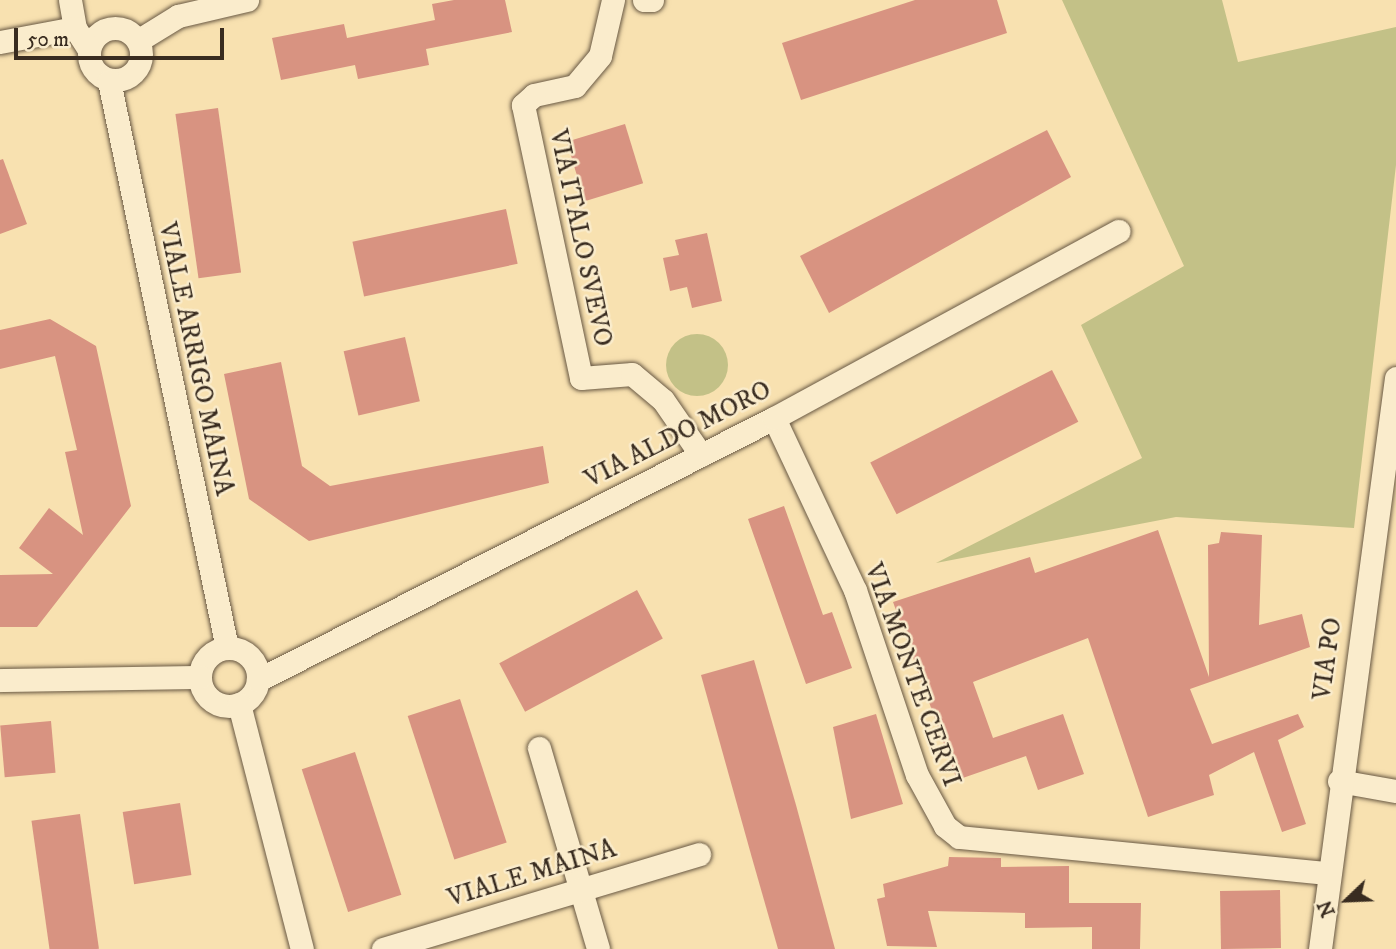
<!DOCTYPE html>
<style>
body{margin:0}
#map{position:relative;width:1396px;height:949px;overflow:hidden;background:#f8e1b0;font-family:"IM FELL DW Pica",serif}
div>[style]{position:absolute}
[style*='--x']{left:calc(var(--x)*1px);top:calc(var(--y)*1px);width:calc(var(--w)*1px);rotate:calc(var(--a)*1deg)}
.green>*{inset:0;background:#c3c187}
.round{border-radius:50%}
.building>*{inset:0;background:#d89381;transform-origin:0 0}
.roads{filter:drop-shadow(0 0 2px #695944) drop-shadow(0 0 2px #695944)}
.street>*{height:23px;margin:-11.5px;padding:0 11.5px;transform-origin:11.5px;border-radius:11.5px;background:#faeccc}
.street>.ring{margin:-11.5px;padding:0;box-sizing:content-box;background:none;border:23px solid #faeccc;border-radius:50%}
span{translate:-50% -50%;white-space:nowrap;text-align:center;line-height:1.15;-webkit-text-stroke:5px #faeccc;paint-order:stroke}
.street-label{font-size:26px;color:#392c20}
.north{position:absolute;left:1312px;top:865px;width:70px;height:70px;-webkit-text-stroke:5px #faeccc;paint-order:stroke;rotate:247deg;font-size:19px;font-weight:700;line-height:28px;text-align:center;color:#392c20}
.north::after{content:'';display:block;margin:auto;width:24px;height:32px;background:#392c20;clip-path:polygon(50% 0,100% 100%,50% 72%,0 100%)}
.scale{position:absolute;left:14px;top:28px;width:210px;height:32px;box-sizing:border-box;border:4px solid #392c20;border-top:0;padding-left:9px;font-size:21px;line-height:24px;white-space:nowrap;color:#392c20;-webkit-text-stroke:5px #faeccc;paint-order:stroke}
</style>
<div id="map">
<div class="green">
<div style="clip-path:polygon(1062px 0,1222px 0,1238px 62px,1396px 27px,1396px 165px,1354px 528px,1176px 517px,936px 563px,1142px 458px,1081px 325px,1184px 266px)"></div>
<div class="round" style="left:666px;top:334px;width:62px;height:62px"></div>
</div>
<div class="building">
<div style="clip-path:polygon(454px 0,505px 0,512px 32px,426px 49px,429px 65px,358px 79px,355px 65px,281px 80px,272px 38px,344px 24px,347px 38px,435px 20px,432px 4px)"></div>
<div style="clip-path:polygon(915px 0,997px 0,1007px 33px,801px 100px,782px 43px)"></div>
<div style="left:218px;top:108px;width:166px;height:43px;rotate:82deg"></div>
<div style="left:625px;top:124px;width:62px;height:61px;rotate:73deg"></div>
<div style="clip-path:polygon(1047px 130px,1071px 177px,829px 313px,800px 256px)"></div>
<div style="clip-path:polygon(3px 159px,27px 224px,0 234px,0 160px)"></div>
<div style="left:506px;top:209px;width:56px;height:157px;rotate:78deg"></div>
<div style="clip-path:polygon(707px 233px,722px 301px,692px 308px,687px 287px,670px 291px,663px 258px,679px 255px,675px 240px)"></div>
<div style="clip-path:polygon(50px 319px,96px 346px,131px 506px,37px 627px,0 627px,0 575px,53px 574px,19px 548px,49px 508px,83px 535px,65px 452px,77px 450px,55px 356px,0 369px,0 330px)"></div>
<div style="left:405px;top:337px;width:66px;height:63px;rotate:77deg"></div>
<div style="clip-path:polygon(281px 362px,302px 466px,330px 486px,543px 446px,549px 483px,309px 541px,249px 499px,224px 374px)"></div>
<div style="left:1052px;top:370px;width:58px;height:204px;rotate:63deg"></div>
<div style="clip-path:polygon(784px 506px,823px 615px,832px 612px,852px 668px,806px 684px,748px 519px)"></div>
<div style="clip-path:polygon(1158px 530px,1209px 677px,1208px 545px,1219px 543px,1221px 532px,1262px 535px,1259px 625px,1302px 614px,1310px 647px,1190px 689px,1212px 744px,1298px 714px,1304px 727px,1278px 740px,1306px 824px,1282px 832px,1254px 752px,1209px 775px,1214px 795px,1148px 817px,1088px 638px,973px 682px,993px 738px,1063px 714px,1084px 774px,1038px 790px,1026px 756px,957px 780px,893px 602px,1030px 557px,1035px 573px)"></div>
<div style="left:637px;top:590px;width:55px;height:156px;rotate:62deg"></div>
<div style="clip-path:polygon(754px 660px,796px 805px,835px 949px,778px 949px,752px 858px,701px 675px)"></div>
<div style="left:460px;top:699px;width:151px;height:55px;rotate:72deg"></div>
<div style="clip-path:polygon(876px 714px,903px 804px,851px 819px,833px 727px)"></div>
<div style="left:51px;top:721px;width:52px;height:51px;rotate:85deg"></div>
<div style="left:355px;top:752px;width:150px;height:56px;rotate:72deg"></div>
<div style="left:180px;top:803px;width:73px;height:58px;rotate:81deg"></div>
<div style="left:80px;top:814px;width:136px;height:49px;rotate:82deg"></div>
<div style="clip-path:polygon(949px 857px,1001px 858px,1001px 867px,1069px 866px,1069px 903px,1141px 903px,1140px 949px,1092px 949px,1092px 927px,1025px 928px,1025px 913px,928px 911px,937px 947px,887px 946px,877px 899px,885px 897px,883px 884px,948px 866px)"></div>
<div style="left:1280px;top:890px;width:58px;height:60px;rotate:89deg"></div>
</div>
<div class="roads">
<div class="street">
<div style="--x:70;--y:0;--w:28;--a:80"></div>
<div style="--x:613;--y:0;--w:57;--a:103.1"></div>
<div style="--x:600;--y:56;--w:39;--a:130"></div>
<div style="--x:575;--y:86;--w:42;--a:167.6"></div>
<div style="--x:534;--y:95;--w:15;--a:138"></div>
<div style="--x:523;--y:105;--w:279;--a:78"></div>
<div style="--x:581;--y:378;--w:51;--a:-4.5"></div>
<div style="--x:632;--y:374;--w:40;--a:40"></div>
<div style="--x:663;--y:400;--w:67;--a:55.4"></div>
<div style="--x:644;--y:0;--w:8;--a:0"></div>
<div class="ring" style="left:89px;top:28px;width:29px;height:29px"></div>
<div style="--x:139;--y:40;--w:46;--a:-31.6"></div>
<div style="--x:178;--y:16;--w:71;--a:-13.1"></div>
<div style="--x:0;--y:42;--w:76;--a:-10.6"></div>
<div style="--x:75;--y:28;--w:24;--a:57"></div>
<div style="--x:109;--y:81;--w:579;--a:78.24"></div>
<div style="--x:774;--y:418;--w:190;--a:64.8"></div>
<div style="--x:855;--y:590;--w:195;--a:71.5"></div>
<div style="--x:917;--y:775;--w:58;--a:61.2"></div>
<div style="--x:945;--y:826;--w:18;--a:38"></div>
<div style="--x:959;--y:837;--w:369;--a:5.6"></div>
<div class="ring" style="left:200px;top:648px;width:35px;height:35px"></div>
<div style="--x:0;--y:680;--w:200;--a:-0.9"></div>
<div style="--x:258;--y:680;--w:579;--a:-26.92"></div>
<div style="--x:774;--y:418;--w:392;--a:-28.5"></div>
<div style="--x:239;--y:704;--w:253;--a:75.6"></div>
<div style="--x:539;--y:748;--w:209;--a:73.6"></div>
<div style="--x:1339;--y:781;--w:58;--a:10"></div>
<div style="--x:383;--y:949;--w:330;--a:-16.7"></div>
<div style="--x:1320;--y:949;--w:576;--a:-82.42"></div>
</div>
</div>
<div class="street-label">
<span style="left:580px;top:238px;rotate:78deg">VIA ITALO SVEVO</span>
<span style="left:195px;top:359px;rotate:78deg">VIALE ARRIGO MAINA</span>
<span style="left:678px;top:435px;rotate:-27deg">VIA ALDO MORO</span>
<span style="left:1328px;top:659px;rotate:-82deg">VIA PO</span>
<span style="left:912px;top:675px;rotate:70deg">VIA MONTE CERVI</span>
<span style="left:532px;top:874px;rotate:-17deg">VIALE MAINA</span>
</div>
<div class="north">N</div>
<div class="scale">50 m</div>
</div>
